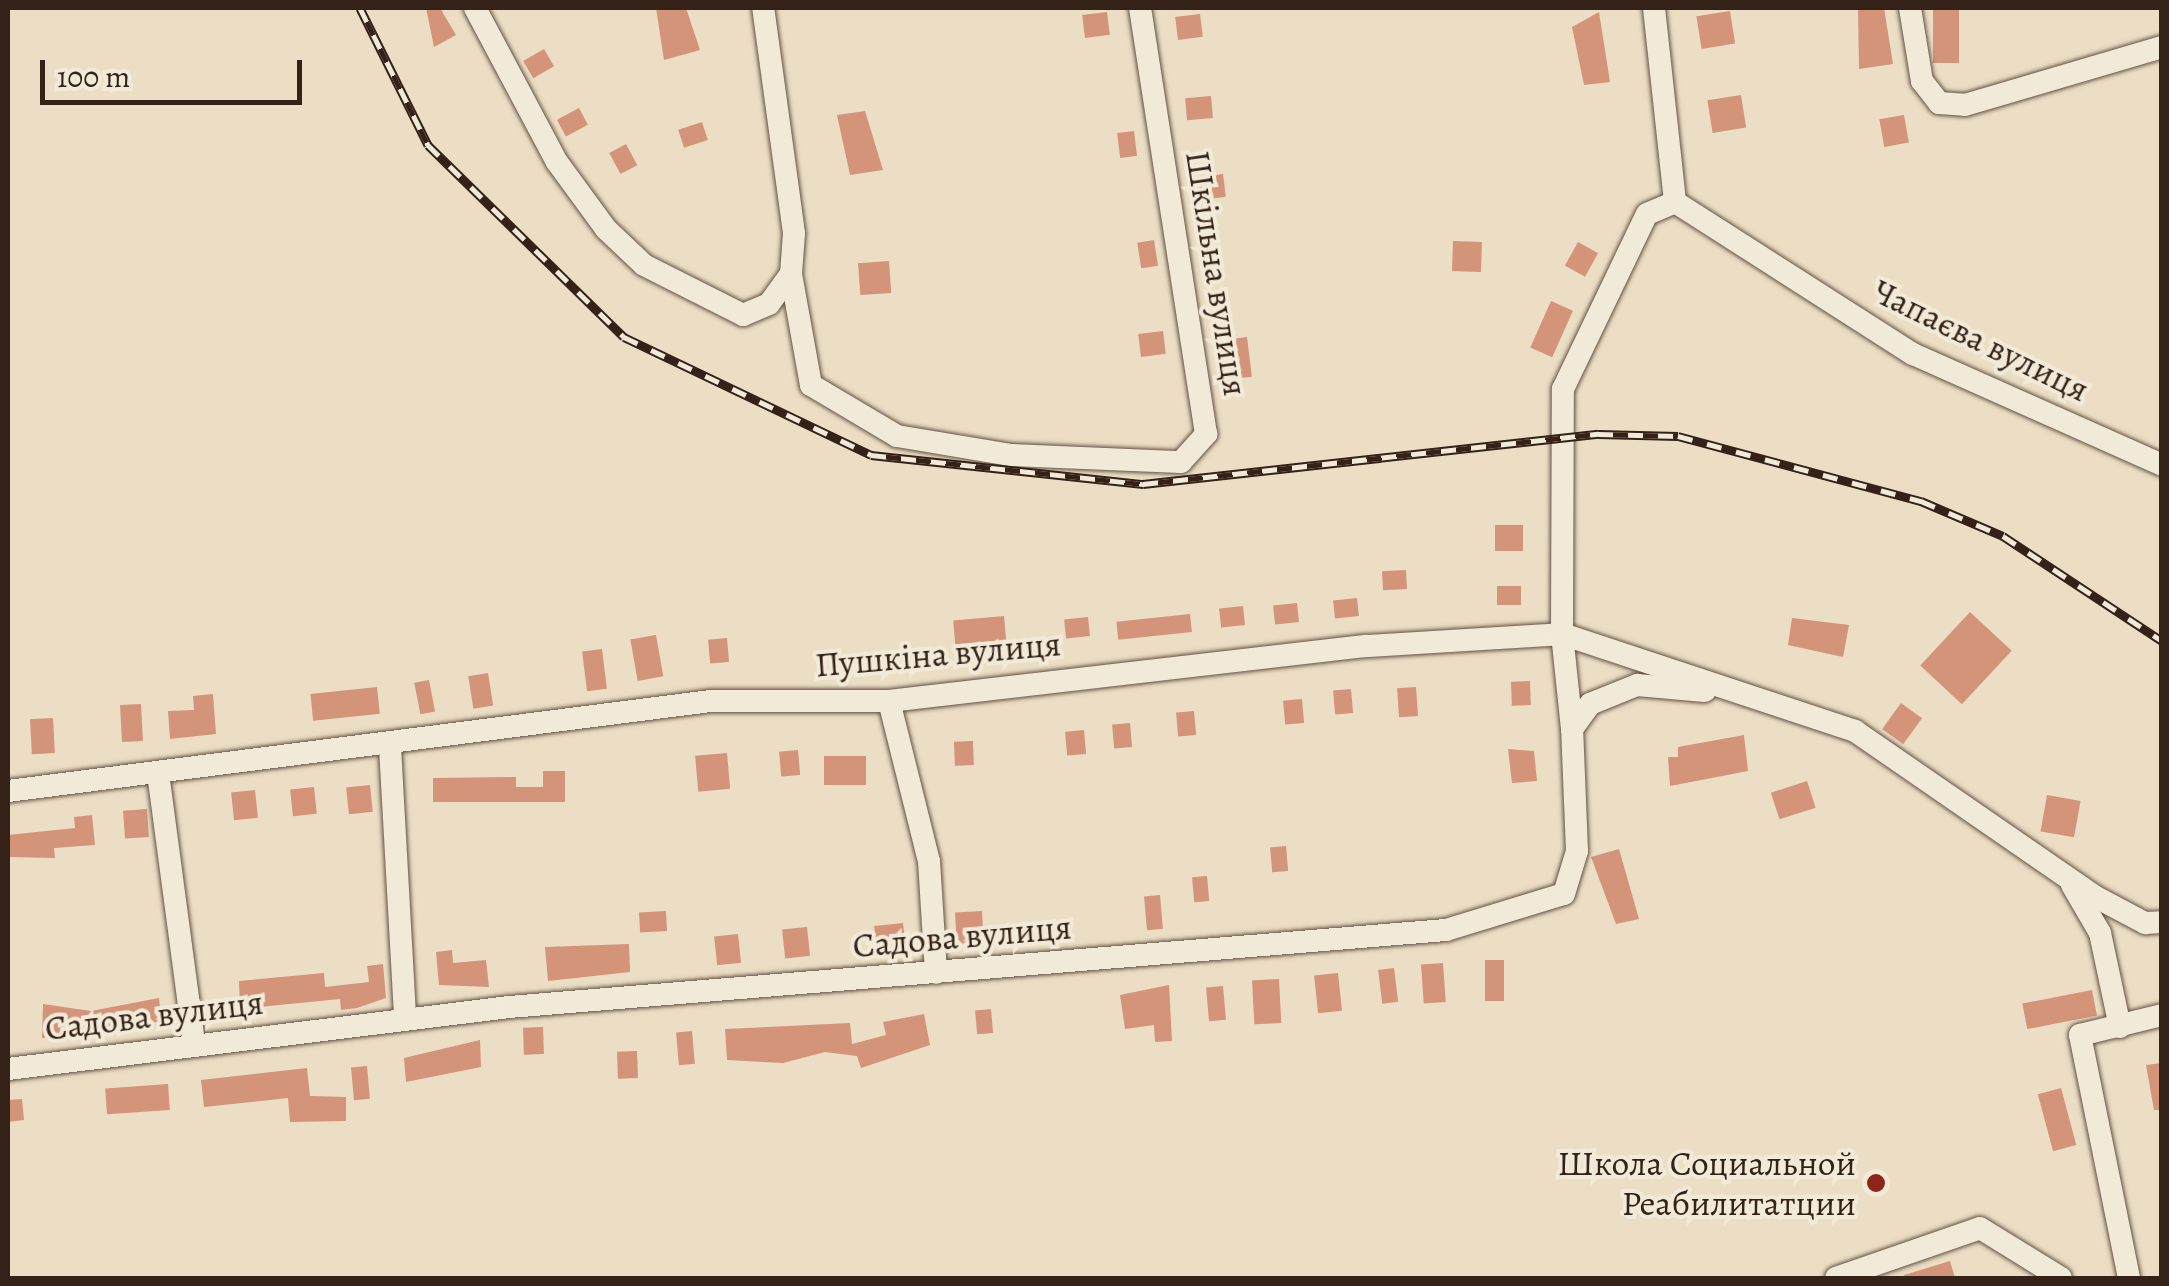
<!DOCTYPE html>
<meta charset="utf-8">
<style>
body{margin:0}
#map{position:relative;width:2169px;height:1286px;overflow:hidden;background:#ebdec4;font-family:Alegreya,serif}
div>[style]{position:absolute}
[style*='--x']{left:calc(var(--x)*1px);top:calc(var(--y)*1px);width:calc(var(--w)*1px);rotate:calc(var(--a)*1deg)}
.building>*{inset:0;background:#d3947a;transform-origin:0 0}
.roads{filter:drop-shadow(0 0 2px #625043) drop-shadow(0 0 2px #625043)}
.minor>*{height:22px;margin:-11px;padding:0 11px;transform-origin:11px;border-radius:11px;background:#f2ead9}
.rail>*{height:9px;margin-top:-4.5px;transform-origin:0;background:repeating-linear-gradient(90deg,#f2ead9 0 15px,#342118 0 30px);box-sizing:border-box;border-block:2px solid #342118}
.dots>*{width:28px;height:28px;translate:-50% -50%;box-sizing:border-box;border:5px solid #f2ead9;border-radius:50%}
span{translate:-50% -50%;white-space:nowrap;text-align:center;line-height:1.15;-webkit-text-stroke:8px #f2ead9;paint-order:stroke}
.street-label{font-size:35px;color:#342118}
.poi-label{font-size:35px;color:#342118}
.right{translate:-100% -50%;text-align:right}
.frame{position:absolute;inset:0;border:10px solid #342118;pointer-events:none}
.scale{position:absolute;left:40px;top:60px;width:262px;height:45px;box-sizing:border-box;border:5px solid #342118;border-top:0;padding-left:12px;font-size:30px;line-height:35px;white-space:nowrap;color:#342118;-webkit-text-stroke:8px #f2ead9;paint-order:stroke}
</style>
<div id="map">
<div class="building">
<div style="clip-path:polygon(426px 8px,440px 8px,456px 35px,434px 47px)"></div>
<div style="clip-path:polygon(656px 8px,686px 8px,700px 50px,664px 60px)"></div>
<div style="clip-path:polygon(1858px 8px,1884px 8px,1893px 64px,1859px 69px)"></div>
<div style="left:1933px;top:8px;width:26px;height:55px"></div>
<div style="left:1730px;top:11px;width:33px;height:34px;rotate:81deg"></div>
<div style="left:1107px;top:12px;width:23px;height:25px;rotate:83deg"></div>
<div style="clip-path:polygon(1599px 12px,1610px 82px,1584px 85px,1572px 27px)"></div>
<div style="left:1200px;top:14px;width:23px;height:25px;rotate:83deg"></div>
<div style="left:544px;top:49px;width:20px;height:24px;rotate:60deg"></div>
<div style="left:1741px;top:95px;width:33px;height:34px;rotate:81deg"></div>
<div style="left:1211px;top:96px;width:22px;height:26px;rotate:85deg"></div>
<div style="left:579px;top:108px;width:19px;height:25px;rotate:62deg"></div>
<div style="clip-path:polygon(865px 111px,883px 170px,850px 175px,837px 115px)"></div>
<div style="left:1904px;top:115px;width:28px;height:25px;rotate:80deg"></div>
<div style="left:702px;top:122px;width:19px;height:25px;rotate:72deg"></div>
<div style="left:1134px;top:131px;width:25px;height:17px;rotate:83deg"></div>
<div style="left:626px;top:144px;width:24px;height:19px;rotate:62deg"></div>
<div style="left:1223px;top:174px;width:23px;height:25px;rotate:83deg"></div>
<div style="left:1154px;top:240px;width:26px;height:17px;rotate:81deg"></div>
<div style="left:1453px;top:241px;width:29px;height:30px;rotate:2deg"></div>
<div style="left:1578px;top:242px;width:23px;height:27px;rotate:29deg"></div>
<div style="left:889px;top:261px;width:32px;height:31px;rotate:86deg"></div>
<div style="left:1551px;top:301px;width:24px;height:51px;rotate:24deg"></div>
<div style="left:1163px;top:331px;width:23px;height:25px;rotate:83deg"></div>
<div style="left:1247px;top:337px;width:40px;height:24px;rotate:83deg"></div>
<div style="left:1495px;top:525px;width:28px;height:26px"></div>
<div style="left:1406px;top:570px;width:19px;height:24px;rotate:87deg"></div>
<div style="left:1521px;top:586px;width:19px;height:24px;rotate:90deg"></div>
<div style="left:1357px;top:598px;width:18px;height:24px;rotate:84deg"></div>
<div style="left:1297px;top:603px;width:19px;height:24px;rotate:84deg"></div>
<div style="left:1243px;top:606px;width:19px;height:24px;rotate:84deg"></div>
<div style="left:1970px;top:612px;width:57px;height:73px;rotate:43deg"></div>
<div style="left:1190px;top:614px;width:18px;height:74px;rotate:84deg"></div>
<div style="left:1004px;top:616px;width:24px;height:51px;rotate:85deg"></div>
<div style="left:1088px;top:617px;width:19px;height:24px;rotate:84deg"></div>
<div style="clip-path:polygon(1792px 618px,1849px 625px,1843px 657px,1788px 645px)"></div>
<div style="left:656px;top:635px;width:42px;height:26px;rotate:80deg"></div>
<div style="left:727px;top:638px;width:24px;height:19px;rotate:85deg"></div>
<div style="left:602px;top:649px;width:40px;height:20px;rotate:83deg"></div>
<div style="left:488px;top:673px;width:33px;height:20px;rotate:81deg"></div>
<div style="left:429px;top:680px;width:32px;height:15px;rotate:79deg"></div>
<div style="left:1530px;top:681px;width:24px;height:19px;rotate:88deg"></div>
<div style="left:377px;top:687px;width:27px;height:67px;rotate:84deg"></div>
<div style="left:1416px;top:687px;width:29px;height:19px;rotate:86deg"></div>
<div style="left:1351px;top:689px;width:24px;height:18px;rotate:85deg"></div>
<div style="clip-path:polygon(213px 694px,216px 734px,170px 739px,168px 711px,194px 710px,193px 696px)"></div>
<div style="left:1302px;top:699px;width:24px;height:19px;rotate:85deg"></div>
<div style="left:1901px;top:703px;width:26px;height:32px;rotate:36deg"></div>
<div style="left:141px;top:704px;width:37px;height:21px;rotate:87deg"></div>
<div style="left:1194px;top:711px;width:24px;height:18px;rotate:85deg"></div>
<div style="left:53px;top:718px;width:35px;height:23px;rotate:87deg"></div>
<div style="left:1130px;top:723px;width:24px;height:18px;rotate:85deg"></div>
<div style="left:1084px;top:730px;width:24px;height:19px;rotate:85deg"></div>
<div style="clip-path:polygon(1744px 735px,1748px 771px,1670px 786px,1668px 757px,1678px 757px,1678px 747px)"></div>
<div style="left:973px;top:741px;width:24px;height:19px;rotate:88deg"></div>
<div style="clip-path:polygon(1508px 749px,1534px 751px,1537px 781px,1512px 783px)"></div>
<div style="left:798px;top:750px;width:25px;height:19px;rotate:85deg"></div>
<div style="left:727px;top:753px;width:36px;height:32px;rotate:85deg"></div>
<div style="left:824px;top:756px;width:42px;height:29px"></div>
<div style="clip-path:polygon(543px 771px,565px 771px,565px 802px,433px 802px,433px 778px,516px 777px,516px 787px,543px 787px)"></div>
<div style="left:1807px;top:781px;width:28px;height:38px;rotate:72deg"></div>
<div style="left:370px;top:785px;width:27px;height:24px;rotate:84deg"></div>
<div style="left:314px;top:787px;width:27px;height:24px;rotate:84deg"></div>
<div style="left:255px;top:790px;width:28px;height:24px;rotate:84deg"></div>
<div style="left:2047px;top:795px;width:34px;height:37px;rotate:10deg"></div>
<div style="left:147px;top:809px;width:28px;height:24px;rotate:86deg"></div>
<div style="clip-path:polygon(92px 815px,95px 845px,54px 848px,55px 858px,8px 857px,8px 835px,75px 828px,74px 817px)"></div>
<div style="left:1286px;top:846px;width:25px;height:16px;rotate:85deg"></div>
<div style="clip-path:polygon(1619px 849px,1639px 919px,1616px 924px,1591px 857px)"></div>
<div style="left:1207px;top:876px;width:25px;height:15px;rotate:85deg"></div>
<div style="left:1160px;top:895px;width:34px;height:16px;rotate:85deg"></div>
<div style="left:666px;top:911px;width:20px;height:27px;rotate:87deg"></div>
<div style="left:982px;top:911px;width:33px;height:27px;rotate:87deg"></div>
<div style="left:903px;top:923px;width:29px;height:29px;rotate:84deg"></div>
<div style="left:807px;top:927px;width:29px;height:25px;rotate:84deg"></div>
<div style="left:738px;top:934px;width:29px;height:24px;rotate:84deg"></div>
<div style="clip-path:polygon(629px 944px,630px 972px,548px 981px,545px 947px)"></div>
<div style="clip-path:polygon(452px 950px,453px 963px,486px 960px,489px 987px,439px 985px,436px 952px)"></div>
<div style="left:1485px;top:960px;width:19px;height:41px"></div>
<div style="left:1443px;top:963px;width:39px;height:22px;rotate:86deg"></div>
<div style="clip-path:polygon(383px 964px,386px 998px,357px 1008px,341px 1010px,340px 999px,240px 1009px,239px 981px,324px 973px,325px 987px,369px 982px,367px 966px)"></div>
<div style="left:1394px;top:968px;width:34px;height:16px;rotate:83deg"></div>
<div style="left:1338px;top:973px;width:38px;height:24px;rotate:84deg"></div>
<div style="left:1279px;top:979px;width:44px;height:27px;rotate:87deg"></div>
<div style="clip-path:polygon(1169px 985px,1172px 1041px,1155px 1042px,1154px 1025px,1125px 1029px,1120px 995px)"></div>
<div style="left:1223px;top:986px;width:34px;height:17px;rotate:85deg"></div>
<div style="left:2092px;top:990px;width:26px;height:71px;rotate:79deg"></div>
<div style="clip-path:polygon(159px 998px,162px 1025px,42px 1038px,43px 1004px,91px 1011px)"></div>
<div style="left:991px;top:1009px;width:24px;height:16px;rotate:85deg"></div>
<div style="clip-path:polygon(924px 1014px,930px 1045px,861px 1068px,857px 1056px,825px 1052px,783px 1063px,727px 1060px,725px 1029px,850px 1023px,852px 1044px,886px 1035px,883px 1022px)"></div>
<div style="left:543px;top:1027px;width:27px;height:20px;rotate:88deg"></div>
<div style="left:692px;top:1031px;width:33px;height:16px;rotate:85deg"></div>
<div style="clip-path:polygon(480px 1040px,481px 1067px,406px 1082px,404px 1058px)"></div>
<div style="left:637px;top:1051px;width:27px;height:20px;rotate:88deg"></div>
<div style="clip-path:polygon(2162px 1063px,2162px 1110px,2154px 1110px,2146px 1065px)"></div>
<div style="left:367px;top:1066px;width:33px;height:16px;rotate:85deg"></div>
<div style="clip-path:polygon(307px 1068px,310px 1096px,346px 1097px,346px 1121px,290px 1122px,288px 1098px,204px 1107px,201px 1080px)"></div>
<div style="left:168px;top:1084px;width:26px;height:63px;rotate:86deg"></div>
<div style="left:2061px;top:1088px;width:59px;height:24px;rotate:75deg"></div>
<div style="clip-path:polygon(22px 1099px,24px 1120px,8px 1122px,8px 1100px)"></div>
<div style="clip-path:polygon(1950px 1261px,1955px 1278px,1904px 1278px,1904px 1275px)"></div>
</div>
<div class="roads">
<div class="minor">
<div style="--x:475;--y:8;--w:174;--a:62"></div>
<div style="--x:557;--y:162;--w:83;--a:53.8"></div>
<div style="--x:606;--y:229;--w:52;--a:43.5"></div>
<div style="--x:644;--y:265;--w:111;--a:26.8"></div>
<div style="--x:743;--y:315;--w:28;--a:-23"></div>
<div style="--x:769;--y:304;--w:37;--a:-54"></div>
<div style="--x:791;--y:274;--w:41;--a:-85.8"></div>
<div style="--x:794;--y:233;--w:227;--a:-97.8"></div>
<div style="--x:1654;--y:8;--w:195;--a:83.8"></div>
<div style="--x:1675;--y:202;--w:282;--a:32.6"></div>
<div style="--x:1913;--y:354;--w:273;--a:24"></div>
<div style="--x:1910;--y:8;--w:74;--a:80.7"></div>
<div style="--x:1922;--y:81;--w:28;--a:52"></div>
<div style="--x:1939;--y:103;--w:26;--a:4"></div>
<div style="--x:1965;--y:105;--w:205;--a:-16.4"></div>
<div style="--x:791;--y:274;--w:113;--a:79.8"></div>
<div style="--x:811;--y:385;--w:100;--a:30.7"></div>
<div style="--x:897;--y:436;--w:116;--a:9.5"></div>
<div style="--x:1011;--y:455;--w:170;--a:2.4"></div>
<div style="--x:1181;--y:462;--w:38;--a:-48"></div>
<div style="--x:1206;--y:434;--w:431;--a:-98.8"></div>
<div style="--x:889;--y:701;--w:165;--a:76"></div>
<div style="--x:929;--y:861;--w:112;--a:86.4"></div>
<div style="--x:1572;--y:729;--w:96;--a:-96"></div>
<div style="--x:1562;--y:634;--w:245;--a:-89.8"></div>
<div style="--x:1563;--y:389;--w:194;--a:-64.4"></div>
<div style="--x:1647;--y:214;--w:30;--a:-23"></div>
<div style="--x:390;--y:747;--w:272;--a:86.8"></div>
<div style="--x:158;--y:773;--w:273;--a:82.4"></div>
<div style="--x:8;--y:791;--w:709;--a:-7.3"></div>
<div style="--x:711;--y:701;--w:178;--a:0"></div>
<div style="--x:889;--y:701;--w:481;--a:-6.6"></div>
<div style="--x:1367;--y:646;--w:195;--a:-3.5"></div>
<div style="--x:1562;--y:634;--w:309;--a:18.3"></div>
<div style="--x:1855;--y:731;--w:290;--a:34.6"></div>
<div style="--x:2094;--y:896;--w:58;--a:27.9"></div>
<div style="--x:2145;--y:923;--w:17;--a:-3"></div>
<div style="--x:2072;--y:885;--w:56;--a:59.7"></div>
<div style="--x:2100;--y:933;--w:96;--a:78"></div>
<div style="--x:8;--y:1069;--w:505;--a:-7.05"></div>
<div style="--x:509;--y:1007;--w:940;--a:-4.7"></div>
<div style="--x:1446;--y:930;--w:123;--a:-17"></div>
<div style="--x:1564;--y:894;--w:45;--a:-73.2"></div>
<div style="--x:1577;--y:851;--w:122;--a:-92.3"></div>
<div style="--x:1572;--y:729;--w:31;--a:-54"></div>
<div style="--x:1590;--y:704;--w:51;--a:-22"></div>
<div style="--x:1637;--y:685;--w:68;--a:5"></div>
<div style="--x:1836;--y:1278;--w:152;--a:-19.1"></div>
<div style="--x:1980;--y:1228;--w:95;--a:31.7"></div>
<div style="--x:2129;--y:1278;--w:248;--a:-101.4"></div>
<div style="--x:2080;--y:1035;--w:84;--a:-13.7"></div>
</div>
</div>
<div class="rail">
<div style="--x:360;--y:8;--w:153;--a:63.6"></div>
<div style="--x:428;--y:145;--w:274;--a:44.4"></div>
<div style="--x:624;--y:337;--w:274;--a:25.5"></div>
<div style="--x:871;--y:455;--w:274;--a:6.1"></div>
<div style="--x:1143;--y:484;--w:458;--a:-6.3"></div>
<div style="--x:1598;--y:434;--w:80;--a:1.4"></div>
<div style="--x:1678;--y:436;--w:252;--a:15"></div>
<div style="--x:1921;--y:501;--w:89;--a:23.1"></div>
<div style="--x:2003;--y:536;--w:191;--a:33.4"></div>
</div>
<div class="dots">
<div style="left:1876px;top:1183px;background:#8f2418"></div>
</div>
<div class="street-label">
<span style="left:1217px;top:273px;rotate:81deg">Шкільна вулиця</span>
<span style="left:1981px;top:340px;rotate:26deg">Чапаєва вулиця</span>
<span style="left:938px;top:654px;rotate:-5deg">Пушкіна вулиця</span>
<span style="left:962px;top:936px;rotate:-5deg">Садова вулиця</span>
<span style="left:154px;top:1015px;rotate:-7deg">Садова вулиця</span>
</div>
<div class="poi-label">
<span class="right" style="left:1856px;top:1183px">Школа Социальной<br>Реабилитатции</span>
</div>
<div class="frame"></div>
<div class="scale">100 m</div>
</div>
